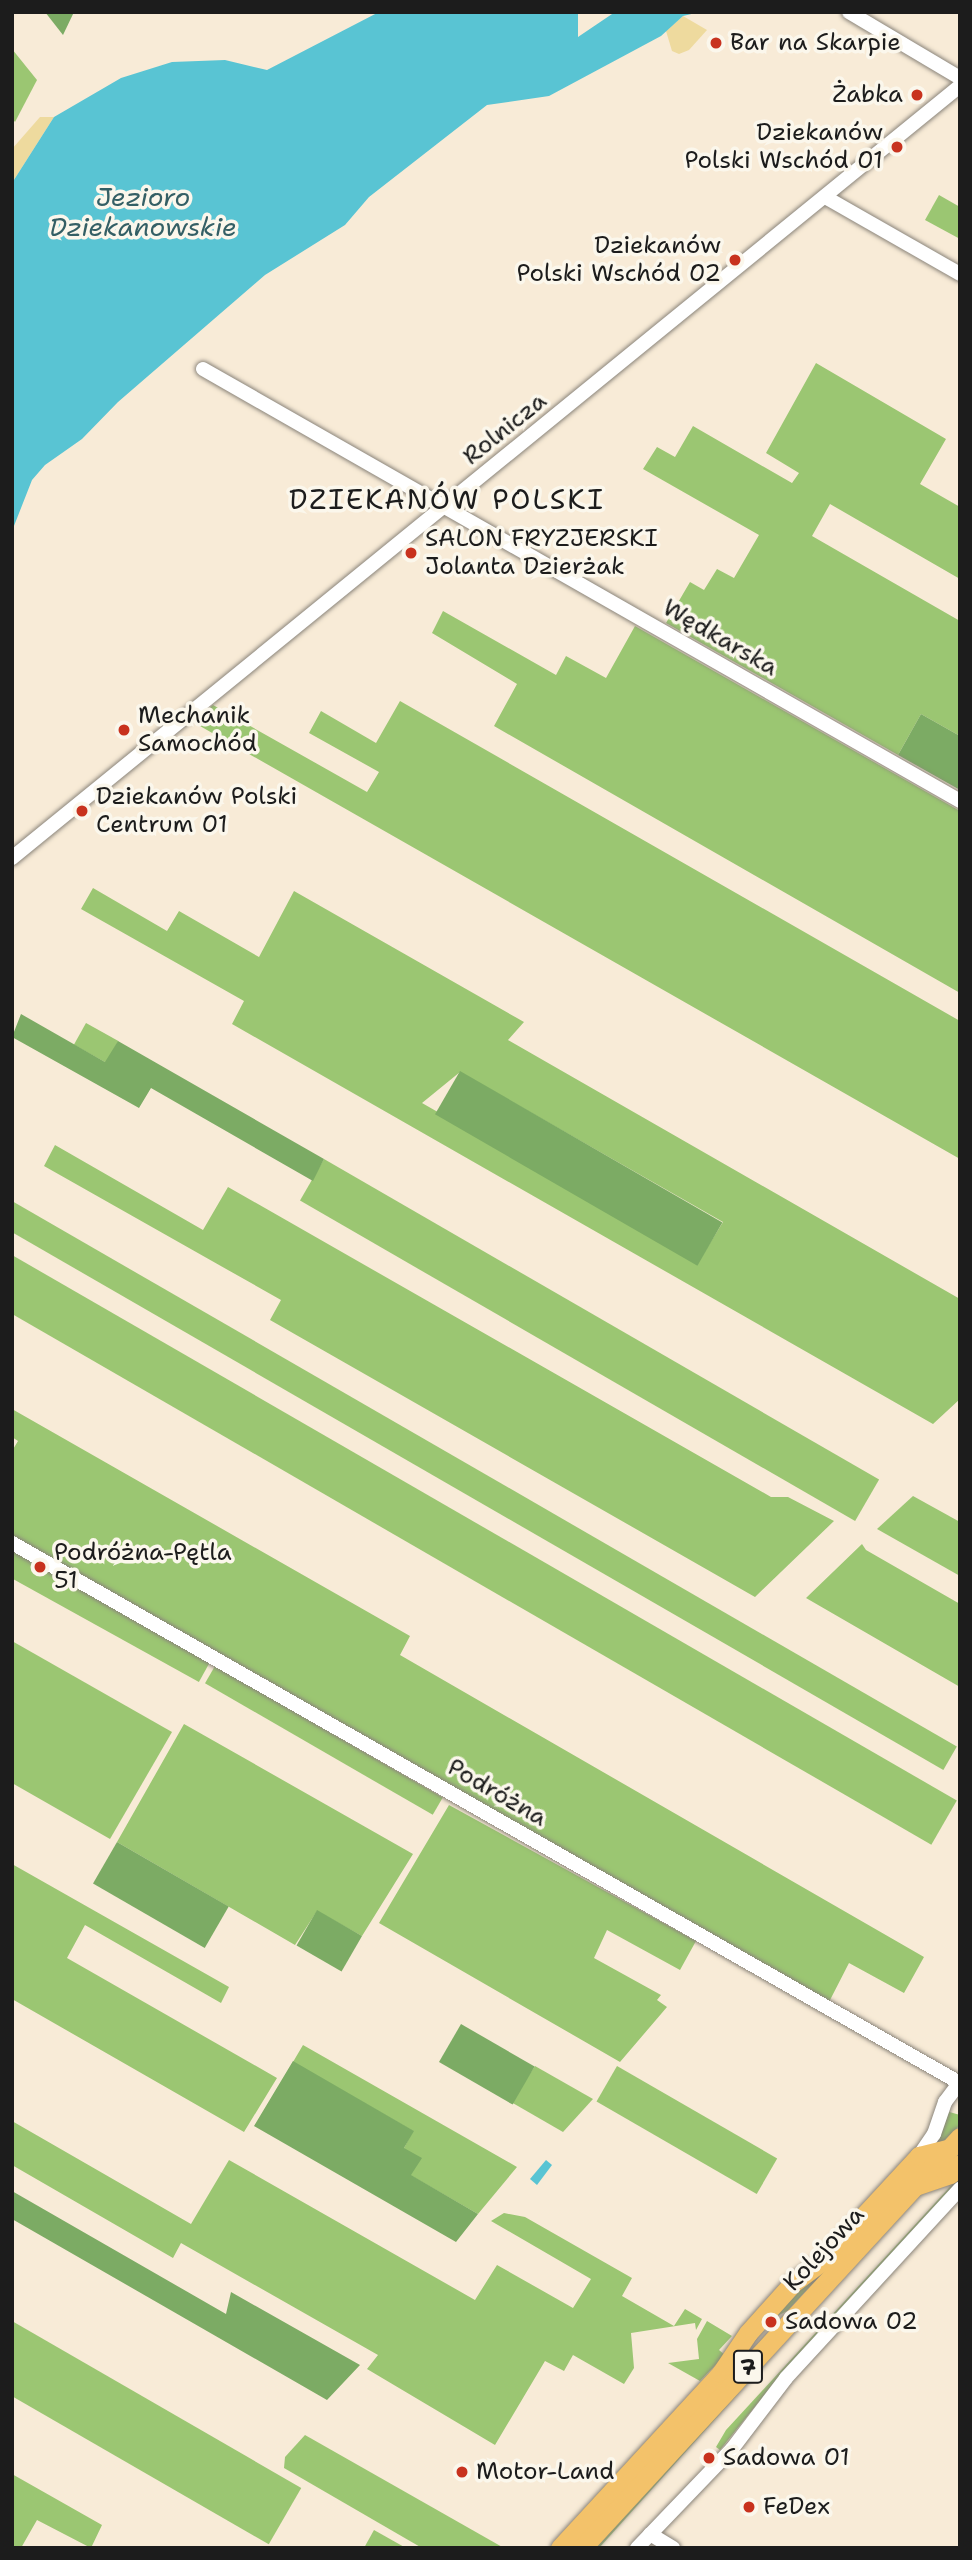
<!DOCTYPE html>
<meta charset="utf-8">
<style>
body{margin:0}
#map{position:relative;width:972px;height:2560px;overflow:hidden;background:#f8ebd7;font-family:"Shantell Sans",sans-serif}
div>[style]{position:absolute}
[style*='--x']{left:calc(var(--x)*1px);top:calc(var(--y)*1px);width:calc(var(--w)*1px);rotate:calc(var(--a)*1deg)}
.green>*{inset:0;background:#9bc672;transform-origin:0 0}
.forest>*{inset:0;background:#7cab64;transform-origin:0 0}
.sand>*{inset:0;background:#eeda9e}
.water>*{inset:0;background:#59c4d3}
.roads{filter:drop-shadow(0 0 2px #8a847a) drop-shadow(0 0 2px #8a847a)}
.minor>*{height:14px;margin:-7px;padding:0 7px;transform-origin:7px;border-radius:7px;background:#fff}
.highway>*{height:19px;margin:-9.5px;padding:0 9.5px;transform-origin:9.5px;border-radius:9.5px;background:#f3c26a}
.dots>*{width:19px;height:19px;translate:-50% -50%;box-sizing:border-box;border:4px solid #fbf7ec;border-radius:50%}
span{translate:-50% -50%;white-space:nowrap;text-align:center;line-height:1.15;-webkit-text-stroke:7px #fbf7ec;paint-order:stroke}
.shield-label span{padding:2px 5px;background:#fbf7ec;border:2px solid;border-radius:5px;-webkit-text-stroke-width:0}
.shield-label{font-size:23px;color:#1c1c1c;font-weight:700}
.poi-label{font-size:24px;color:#1c1c1c}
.left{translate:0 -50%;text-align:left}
.right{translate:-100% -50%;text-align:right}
.street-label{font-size:24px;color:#1c1c1c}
.water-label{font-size:26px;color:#345f65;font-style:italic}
.quarter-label{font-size:28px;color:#1c1c1c;letter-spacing:2px}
.frame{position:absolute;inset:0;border:14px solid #1c1c1c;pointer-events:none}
</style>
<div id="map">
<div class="green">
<div style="clip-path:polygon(12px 49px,37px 80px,15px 122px,12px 118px)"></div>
<div style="clip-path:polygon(939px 195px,960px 207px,960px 239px,925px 220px)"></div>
<div style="clip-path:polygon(816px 363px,946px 439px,920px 484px,960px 507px,960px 579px,830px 504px,812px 536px,960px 621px,960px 736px,921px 714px,898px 755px,666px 623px,690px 582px,704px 590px,717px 569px,734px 578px,759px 535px,643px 469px,657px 447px,675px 457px,693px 426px,792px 483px,799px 473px,766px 453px)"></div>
<div style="clip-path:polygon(443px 611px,556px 675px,566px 656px,606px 678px,635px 626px,960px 811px,960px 993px,494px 726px,517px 684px,432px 633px)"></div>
<div style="clip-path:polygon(400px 701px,960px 1021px,960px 1159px,193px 722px,213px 705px,367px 792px,379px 772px,309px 733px,321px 711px,376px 743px)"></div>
<div style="clip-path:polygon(evenodd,93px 888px,167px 931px,179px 911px,259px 957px,294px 891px,524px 1022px,508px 1040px,960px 1299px,960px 1399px,933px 1424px,232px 1024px,244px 1001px,81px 909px,93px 888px,460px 1072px,723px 1222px,699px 1261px,422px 1103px,460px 1072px)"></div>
<div style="left:86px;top:1023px;width:37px;height:25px;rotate:29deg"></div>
<div style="clip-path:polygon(55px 1145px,203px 1230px,228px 1187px,771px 1497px,788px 1497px,834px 1521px,755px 1597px,270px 1320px,281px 1300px,44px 1166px)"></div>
<div style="left:324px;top:1159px;width:641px;height:48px;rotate:30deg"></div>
<div style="left:12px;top:1201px;width:1091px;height:27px;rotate:30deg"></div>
<div style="left:12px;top:1255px;width:1091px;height:51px;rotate:30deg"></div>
<div style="clip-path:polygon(12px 1409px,410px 1636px,400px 1655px,924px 1957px,904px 1993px,849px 1963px,829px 2002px,12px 1537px,12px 1451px,18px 1441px,12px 1437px)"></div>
<div style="clip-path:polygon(913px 1496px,960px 1522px,960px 1576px,877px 1529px)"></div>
<div style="clip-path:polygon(862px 1544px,866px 1550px,960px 1604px,960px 1687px,806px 1598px)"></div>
<div style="left:12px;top:1551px;width:227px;height:24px;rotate:29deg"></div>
<div style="clip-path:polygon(12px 1641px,172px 1732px,110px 1839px,12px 1783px)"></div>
<div style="left:215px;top:1666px;width:263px;height:20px;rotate:30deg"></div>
<div style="clip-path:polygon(184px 1724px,413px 1854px,362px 1936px,317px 1911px,295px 1945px,117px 1842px)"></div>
<div style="clip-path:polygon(449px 1805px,696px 1941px,680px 1970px,607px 1930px,594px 1958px,661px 1995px,657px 2000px,667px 2007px,620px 2062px,379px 1923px)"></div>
<div style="clip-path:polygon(12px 1864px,229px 1987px,221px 2003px,85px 1925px,67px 1958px,277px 2078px,244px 2132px,12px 1999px)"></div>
<div style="clip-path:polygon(303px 2045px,517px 2167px,478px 2214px,410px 2175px,404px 2148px,413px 2131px,293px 2062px)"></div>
<div style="clip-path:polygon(535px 2066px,593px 2099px,563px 2132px,511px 2102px)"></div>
<div style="left:617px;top:2066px;width:185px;height:41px;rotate:30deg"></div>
<div style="clip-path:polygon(946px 2111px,960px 2115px,960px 2125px,787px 2311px,777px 2316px,773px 2313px,821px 2267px)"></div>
<div style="clip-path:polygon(12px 2121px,191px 2224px,229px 2160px,475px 2300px,497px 2265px,573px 2308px,591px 2279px,491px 2221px,504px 2213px,525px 2217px,632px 2278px,622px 2296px,674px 2326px,685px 2309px,702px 2319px,696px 2330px,695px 2323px,631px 2333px,634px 2368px,624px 2384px,573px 2355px,564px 2371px,545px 2361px,495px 2445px,367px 2369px,378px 2355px,181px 2243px,173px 2258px,12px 2165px)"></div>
<div style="clip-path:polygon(960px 2176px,960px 2183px,769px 2389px,720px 2450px,716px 2447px,726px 2430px)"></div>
<div style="clip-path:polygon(833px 2288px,599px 2548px,590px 2548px)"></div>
<div style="left:12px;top:2321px;width:334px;height:65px;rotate:30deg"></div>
<div style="clip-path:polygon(707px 2321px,732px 2336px,719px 2350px,725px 2355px,700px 2381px,668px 2363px,699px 2359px,697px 2339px)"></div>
<div style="clip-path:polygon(305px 2435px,504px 2548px,422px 2548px,284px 2468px,285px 2457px)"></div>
<div style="clip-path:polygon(12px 2474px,102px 2525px,91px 2548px,37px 2520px,21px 2548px,12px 2548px)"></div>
<div style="clip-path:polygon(374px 2530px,406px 2548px,364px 2548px)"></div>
</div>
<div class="forest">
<div style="clip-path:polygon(45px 12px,74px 12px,63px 35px)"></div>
<div style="clip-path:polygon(921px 714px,960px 736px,960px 790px,898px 755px)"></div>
<div style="clip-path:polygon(21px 1014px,105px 1062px,118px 1041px,324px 1159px,313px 1181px,151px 1088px,139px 1108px,12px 1037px)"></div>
<div style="left:460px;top:1071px;width:303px;height:50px;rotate:30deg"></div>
<div style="left:117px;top:1842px;width:129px;height:48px;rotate:30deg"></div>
<div style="left:317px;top:1910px;width:52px;height:41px;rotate:30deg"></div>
<div style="left:461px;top:2024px;width:85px;height:44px;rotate:30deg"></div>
<div style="clip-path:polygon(293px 2061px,414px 2131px,404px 2148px,422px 2158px,411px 2175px,478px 2214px,456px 2242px,254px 2126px)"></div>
<div style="clip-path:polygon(12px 2191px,226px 2314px,231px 2292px,360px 2365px,327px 2400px,12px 2219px)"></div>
</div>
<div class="sand">
<div style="clip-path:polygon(683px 16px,707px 30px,689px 50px,679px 54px,672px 51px,666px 31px)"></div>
<div style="clip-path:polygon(40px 117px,54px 117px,12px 183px,12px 149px)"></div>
</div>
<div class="water">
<div style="clip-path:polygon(379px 12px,578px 12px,578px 37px,615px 12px,700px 12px,683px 16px,661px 36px,549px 96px,487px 105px,369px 197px,345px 225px,265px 275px,118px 402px,82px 439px,45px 465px,32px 480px,12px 531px,12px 183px,54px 117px,121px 78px,172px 62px,225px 60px,267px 70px)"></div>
<div style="clip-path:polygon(546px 2160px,552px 2165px,537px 2185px,530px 2179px)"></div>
</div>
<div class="roads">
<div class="minor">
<div style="--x:849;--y:12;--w:129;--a:30.7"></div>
<div style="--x:825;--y:197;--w:155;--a:29.7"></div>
<div style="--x:203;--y:369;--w:872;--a:29.71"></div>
<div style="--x:12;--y:858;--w:1223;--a:-39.16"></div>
<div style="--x:12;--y:1543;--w:1091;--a:29.67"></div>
<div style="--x:919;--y:2156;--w:27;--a:-56"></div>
<div style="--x:934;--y:2134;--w:34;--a:-71"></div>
<div style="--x:945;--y:2102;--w:25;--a:-53"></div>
<div style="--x:650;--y:2534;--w:27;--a:31"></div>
<div style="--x:637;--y:2548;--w:137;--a:-46.2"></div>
<div style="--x:732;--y:2449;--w:89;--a:-52.7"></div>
<div style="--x:786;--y:2378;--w:257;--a:-47.4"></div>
</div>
<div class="highway">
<div style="--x:918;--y:2185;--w:34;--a:-19"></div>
<div style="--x:950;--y:2174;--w:14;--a:-45"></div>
<div style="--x:560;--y:2548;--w:238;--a:-47.4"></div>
<div style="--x:721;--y:2373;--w:48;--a:-56"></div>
<div style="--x:748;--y:2333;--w:67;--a:-48"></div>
<div style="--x:793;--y:2283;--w:38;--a:-37"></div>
<div style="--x:823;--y:2260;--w:142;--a:-47.3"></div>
<div style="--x:919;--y:2156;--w:32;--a:-14"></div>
<div style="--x:582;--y:2548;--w:558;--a:-47.4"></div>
</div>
</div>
<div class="dots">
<div style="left:716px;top:43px;background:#c8321e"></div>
<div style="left:917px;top:95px;background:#c8321e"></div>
<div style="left:897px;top:147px;background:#c8321e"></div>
<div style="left:735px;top:260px;background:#c8321e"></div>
<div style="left:411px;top:553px;background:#c8321e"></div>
<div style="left:124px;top:730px;background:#c8321e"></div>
<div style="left:82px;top:811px;background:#c8321e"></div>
<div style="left:40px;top:1567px;background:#c8321e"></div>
<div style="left:771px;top:2322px;background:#c8321e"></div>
<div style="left:709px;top:2458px;background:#c8321e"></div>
<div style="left:462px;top:2472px;background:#c8321e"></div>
<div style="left:749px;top:2507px;background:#c8321e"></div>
</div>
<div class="shield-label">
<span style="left:748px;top:2367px">7</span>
</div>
<div class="poi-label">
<span class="left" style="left:730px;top:43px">Bar na Skarpie</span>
<span class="right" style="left:903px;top:95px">Żabka</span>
<span class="right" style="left:883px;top:147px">Dziekanów<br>Polski Wschód 01</span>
<span class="right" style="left:721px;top:260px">Dziekanów<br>Polski Wschód 02</span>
<span class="left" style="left:425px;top:553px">SALON FRYZJERSKI<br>Jolanta Dzierżak</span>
<span class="left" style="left:138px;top:730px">Mechanik<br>Samochód</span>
<span class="left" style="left:96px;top:811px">Dziekanów Polski<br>Centrum 01</span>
<span class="left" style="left:54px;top:1567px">Podróżna-Pętla<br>51</span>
<span class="left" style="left:785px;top:2322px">Sadowa 02</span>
<span class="left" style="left:723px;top:2458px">Sadowa 01</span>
<span class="left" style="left:476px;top:2472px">Motor-Land</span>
<span class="left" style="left:763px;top:2507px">FeDex</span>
</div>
<div class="street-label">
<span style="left:505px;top:429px;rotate:-39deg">Rolnicza</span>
<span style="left:720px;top:638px;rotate:30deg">Wędkarska</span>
<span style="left:497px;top:1793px;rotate:30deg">Podróżna</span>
<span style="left:824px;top:2249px;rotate:-47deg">Kolejowa</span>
</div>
<div class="water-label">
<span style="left:143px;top:212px">Jezioro<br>Dziekanowskie</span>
</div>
<div class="quarter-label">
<span style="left:447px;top:499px">DZIEKANÓW POLSKI</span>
</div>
<div class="frame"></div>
</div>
